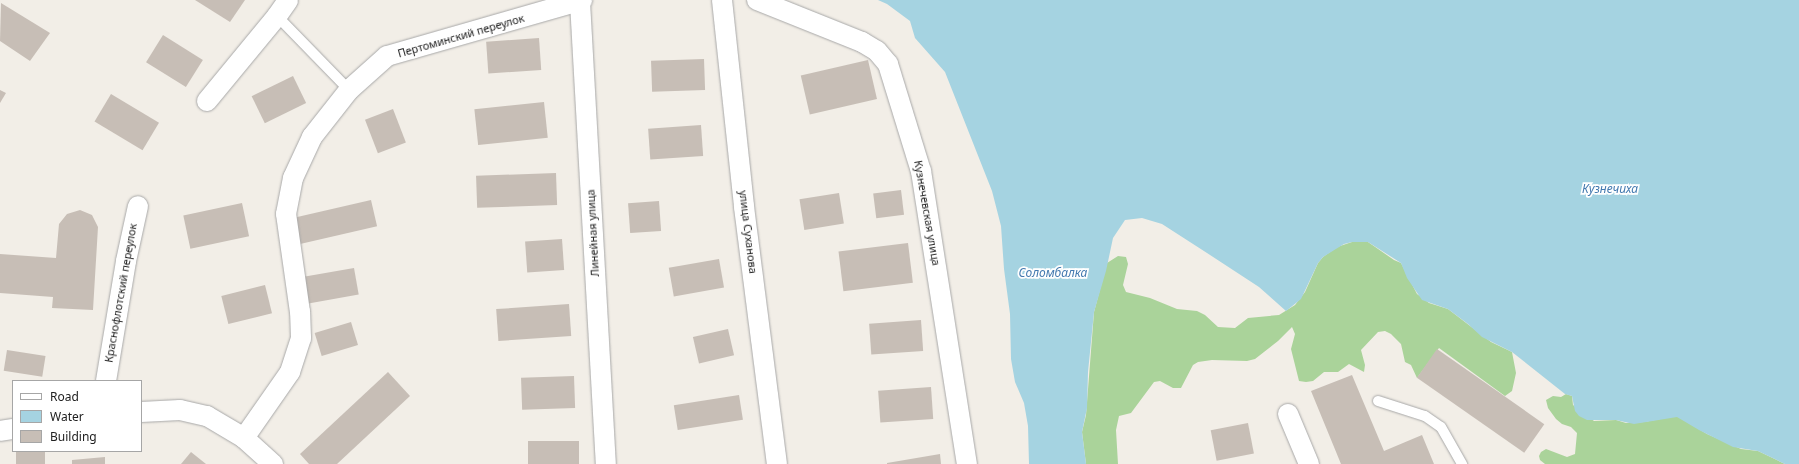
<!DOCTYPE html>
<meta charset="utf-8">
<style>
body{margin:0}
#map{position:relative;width:1799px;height:464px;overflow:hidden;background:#f2eee7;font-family:"Noto Sans",sans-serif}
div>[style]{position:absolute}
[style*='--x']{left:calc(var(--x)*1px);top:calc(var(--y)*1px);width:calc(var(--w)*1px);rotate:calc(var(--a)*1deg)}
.forest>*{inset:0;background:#aad39a}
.water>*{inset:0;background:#a5d3e1}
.building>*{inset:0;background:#c7beb6;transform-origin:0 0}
.roads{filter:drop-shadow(0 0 1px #a8a8a8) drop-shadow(0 0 1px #a8a8a8)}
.service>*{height:10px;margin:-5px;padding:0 5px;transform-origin:5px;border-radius:5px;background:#fff}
.minor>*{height:20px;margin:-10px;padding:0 10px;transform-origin:10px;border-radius:10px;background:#fff}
span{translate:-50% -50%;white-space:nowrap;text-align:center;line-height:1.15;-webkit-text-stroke:3.5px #fff;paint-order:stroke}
.street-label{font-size:11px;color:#212121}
.water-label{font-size:12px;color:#4379af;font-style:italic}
.legend{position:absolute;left:12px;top:380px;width:130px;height:72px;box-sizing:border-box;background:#fff;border:1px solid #a6a6a6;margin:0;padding:5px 7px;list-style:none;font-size:12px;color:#212121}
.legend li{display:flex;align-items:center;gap:8px;height:20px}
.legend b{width:20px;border:1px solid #a6a6a6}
</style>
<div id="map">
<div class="forest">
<div style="clip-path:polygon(1352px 242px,1368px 242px,1394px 260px,1401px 263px,1417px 294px,1429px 303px,1448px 309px,1491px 342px,1512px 352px,1516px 373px,1512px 391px,1505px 396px,1439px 348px,1417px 378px,1411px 365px,1405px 362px,1401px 344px,1391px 334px,1385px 331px,1378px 332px,1361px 350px,1365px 365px,1364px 372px,1349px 364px,1338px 372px,1324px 372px,1313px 381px,1306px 382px,1299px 381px,1291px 349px,1295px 334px,1292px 327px,1278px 341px,1255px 359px,1247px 361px,1212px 360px,1198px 362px,1193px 365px,1181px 388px,1173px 388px,1160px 381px,1154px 382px,1131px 413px,1119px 416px,1116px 430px,1118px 464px,1086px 464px,1082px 432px,1086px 415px,1094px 312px,1107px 263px,1118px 256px,1126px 257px,1128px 264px,1123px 285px,1126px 292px,1150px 298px,1177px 309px,1197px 311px,1205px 315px,1218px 327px,1235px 328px,1248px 318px,1279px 315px,1295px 305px,1305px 292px,1318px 263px,1323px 257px,1337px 247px)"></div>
<div style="clip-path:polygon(1566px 394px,1572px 396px,1573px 405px,1594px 421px,1616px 420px,1626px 423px,1644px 422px,1677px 416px,1707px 434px,1741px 449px,1758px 451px,1785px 464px,1545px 464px,1540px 460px,1539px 456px,1541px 452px,1546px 449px,1567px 457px,1575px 454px,1577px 433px,1571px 427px,1562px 424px,1556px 419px,1548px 408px,1546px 400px,1553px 396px,1561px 397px)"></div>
</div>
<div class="water">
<div style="clip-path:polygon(878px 0,1799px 0,1799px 464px,1785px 464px,1758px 451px,1733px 447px,1699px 430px,1677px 417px,1634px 424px,1616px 420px,1587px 420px,1579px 416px,1575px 411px,1572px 396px,1565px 394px,1512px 352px,1482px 337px,1468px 324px,1448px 309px,1422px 300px,1407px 278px,1401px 263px,1368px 242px,1352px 242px,1344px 244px,1323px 257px,1318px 263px,1301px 299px,1286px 311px,1259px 287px,1207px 253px,1162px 224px,1142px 218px,1125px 220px,1113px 238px,1106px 271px,1094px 312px,1088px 372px,1087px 408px,1082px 432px,1086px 464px,1029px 464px,1028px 426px,1024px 403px,1015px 382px,1011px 359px,1010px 314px,1004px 269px,1001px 226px,992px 191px,945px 72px,915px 38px,910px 21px,887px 4px)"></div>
</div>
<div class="building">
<div style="clip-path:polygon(195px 0,245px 0,230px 22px)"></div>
<div style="clip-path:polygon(1px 3px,50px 33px,30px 61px,0 41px)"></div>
<div style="left:163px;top:35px;width:47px;height:32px;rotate:32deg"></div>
<div style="left:539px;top:38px;width:32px;height:53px;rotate:86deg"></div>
<div style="left:704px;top:59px;width:31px;height:53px;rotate:88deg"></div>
<div style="left:868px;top:60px;width:40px;height:69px;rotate:77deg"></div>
<div style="left:293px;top:76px;width:30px;height:46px;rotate:64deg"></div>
<div style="clip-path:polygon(0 90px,6px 93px,0 103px)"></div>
<div style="left:111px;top:94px;width:56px;height:32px;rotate:31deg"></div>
<div style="left:544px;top:102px;width:36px;height:70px;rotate:84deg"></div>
<div style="left:393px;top:109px;width:36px;height:30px;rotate:69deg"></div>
<div style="left:701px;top:125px;width:31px;height:53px;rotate:86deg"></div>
<div style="left:556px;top:173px;width:32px;height:80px;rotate:88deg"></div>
<div style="left:901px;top:190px;width:25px;height:28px;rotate:83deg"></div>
<div style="left:839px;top:193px;width:31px;height:40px;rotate:81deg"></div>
<div style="left:371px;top:200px;width:27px;height:79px;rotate:77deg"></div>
<div style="left:659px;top:201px;width:30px;height:31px;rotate:86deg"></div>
<div style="left:242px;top:203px;width:34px;height:60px;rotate:78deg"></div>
<div style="clip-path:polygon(80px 210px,92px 215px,98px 227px,93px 310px,52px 308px,53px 297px,0 293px,0 254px,56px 258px,59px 224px,67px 214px)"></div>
<div style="left:562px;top:239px;width:31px;height:37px;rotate:86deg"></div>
<div style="left:908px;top:243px;width:40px;height:70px;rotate:83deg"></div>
<div style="left:719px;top:259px;width:29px;height:51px;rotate:80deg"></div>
<div style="left:354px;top:268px;width:27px;height:51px;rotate:80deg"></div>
<div style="left:265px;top:285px;width:29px;height:45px;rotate:76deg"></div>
<div style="left:569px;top:304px;width:32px;height:73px;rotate:86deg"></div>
<div style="left:921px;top:320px;width:31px;height:52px;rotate:86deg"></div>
<div style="left:351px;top:322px;width:24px;height:38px;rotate:73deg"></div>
<div style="left:728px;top:329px;width:27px;height:36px;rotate:77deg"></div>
<div style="left:1437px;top:349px;width:131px;height:35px;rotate:35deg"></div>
<div style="left:7px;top:350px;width:39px;height:21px;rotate:9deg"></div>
<div style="clip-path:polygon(388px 372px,410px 396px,337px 464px,309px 464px,300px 454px)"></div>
<div style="clip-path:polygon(1352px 375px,1384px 451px,1422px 435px,1434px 464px,1341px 464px,1311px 391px)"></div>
<div style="left:574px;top:376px;width:32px;height:53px;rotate:88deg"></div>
<div style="left:931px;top:387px;width:32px;height:53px;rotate:86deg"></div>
<div style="left:739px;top:395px;width:25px;height:66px;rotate:81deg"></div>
<div style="left:1248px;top:423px;width:31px;height:38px;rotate:79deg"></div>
<div style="left:579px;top:441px;width:23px;height:51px;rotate:90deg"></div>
<div style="left:16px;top:451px;width:29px;height:13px"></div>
<div style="clip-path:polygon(191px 452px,206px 464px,181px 464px)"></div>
<div style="clip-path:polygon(940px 454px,941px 464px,887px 464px,887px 463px)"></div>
<div style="clip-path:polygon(105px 457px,105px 464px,72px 464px,72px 460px)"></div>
</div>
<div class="roads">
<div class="service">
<div style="--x:277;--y:16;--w:103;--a:45.8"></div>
<div style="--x:1378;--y:401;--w:49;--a:17.7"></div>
<div style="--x:1425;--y:416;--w:19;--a:35"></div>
<div style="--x:1441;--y:427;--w:43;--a:60.4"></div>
</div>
<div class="minor">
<div style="--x:722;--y:0;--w:208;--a:83.9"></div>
<div style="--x:744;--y:207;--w:259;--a:82.7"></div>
<div style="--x:757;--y:0;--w:113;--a:21.8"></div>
<div style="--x:862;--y:42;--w:17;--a:31"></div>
<div style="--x:877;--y:51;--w:17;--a:50"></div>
<div style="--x:888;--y:64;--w:112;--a:72.9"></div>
<div style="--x:921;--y:171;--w:297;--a:81.1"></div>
<div style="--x:580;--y:2;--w:463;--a:86.8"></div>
<div style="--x:207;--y:101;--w:110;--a:-50.5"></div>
<div style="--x:277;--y:16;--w:19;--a:-55"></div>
<div style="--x:106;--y:381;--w:122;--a:-80.5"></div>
<div style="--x:126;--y:261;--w:56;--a:-77.7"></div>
<div style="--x:141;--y:412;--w:39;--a:-3"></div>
<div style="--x:180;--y:410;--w:28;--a:13"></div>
<div style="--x:207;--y:416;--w:43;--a:30.7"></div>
<div style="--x:244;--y:438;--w:39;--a:42"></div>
<div style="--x:1288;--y:414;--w:54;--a:67.2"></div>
<div style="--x:0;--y:431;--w:13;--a:-9"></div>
<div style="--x:244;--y:438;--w:80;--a:-55.1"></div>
<div style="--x:290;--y:372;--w:36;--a:-72"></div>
<div style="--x:301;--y:338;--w:26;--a:-92"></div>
<div style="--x:300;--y:312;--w:99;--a:-98.1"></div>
<div style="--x:286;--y:214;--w:37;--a:-79"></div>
<div style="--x:293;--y:178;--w:45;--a:-65.1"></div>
<div style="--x:312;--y:137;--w:60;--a:-51.8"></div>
<div style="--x:349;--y:90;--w:51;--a:-41.8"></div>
<div style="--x:387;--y:56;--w:203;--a:-16"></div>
</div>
</div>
<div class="street-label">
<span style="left:461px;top:36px;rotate:-16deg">Пертоминский переулок</span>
<span style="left:927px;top:213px;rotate:80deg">Кузнечевская улица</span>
<span style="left:748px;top:232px;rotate:83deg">улица Суханова</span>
<span style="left:593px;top:233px;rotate:-93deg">Линейная улица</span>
<span style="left:121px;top:293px;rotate:-80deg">Краснофлотский переулок</span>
</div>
<div class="water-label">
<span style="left:1610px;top:189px">Кузнечиха</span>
<span style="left:1053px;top:273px">Соломбалка</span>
</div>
<ul class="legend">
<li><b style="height:5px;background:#fff"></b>Road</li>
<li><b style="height:11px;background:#a5d3e1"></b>Water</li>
<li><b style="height:11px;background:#c7beb6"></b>Building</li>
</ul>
</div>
